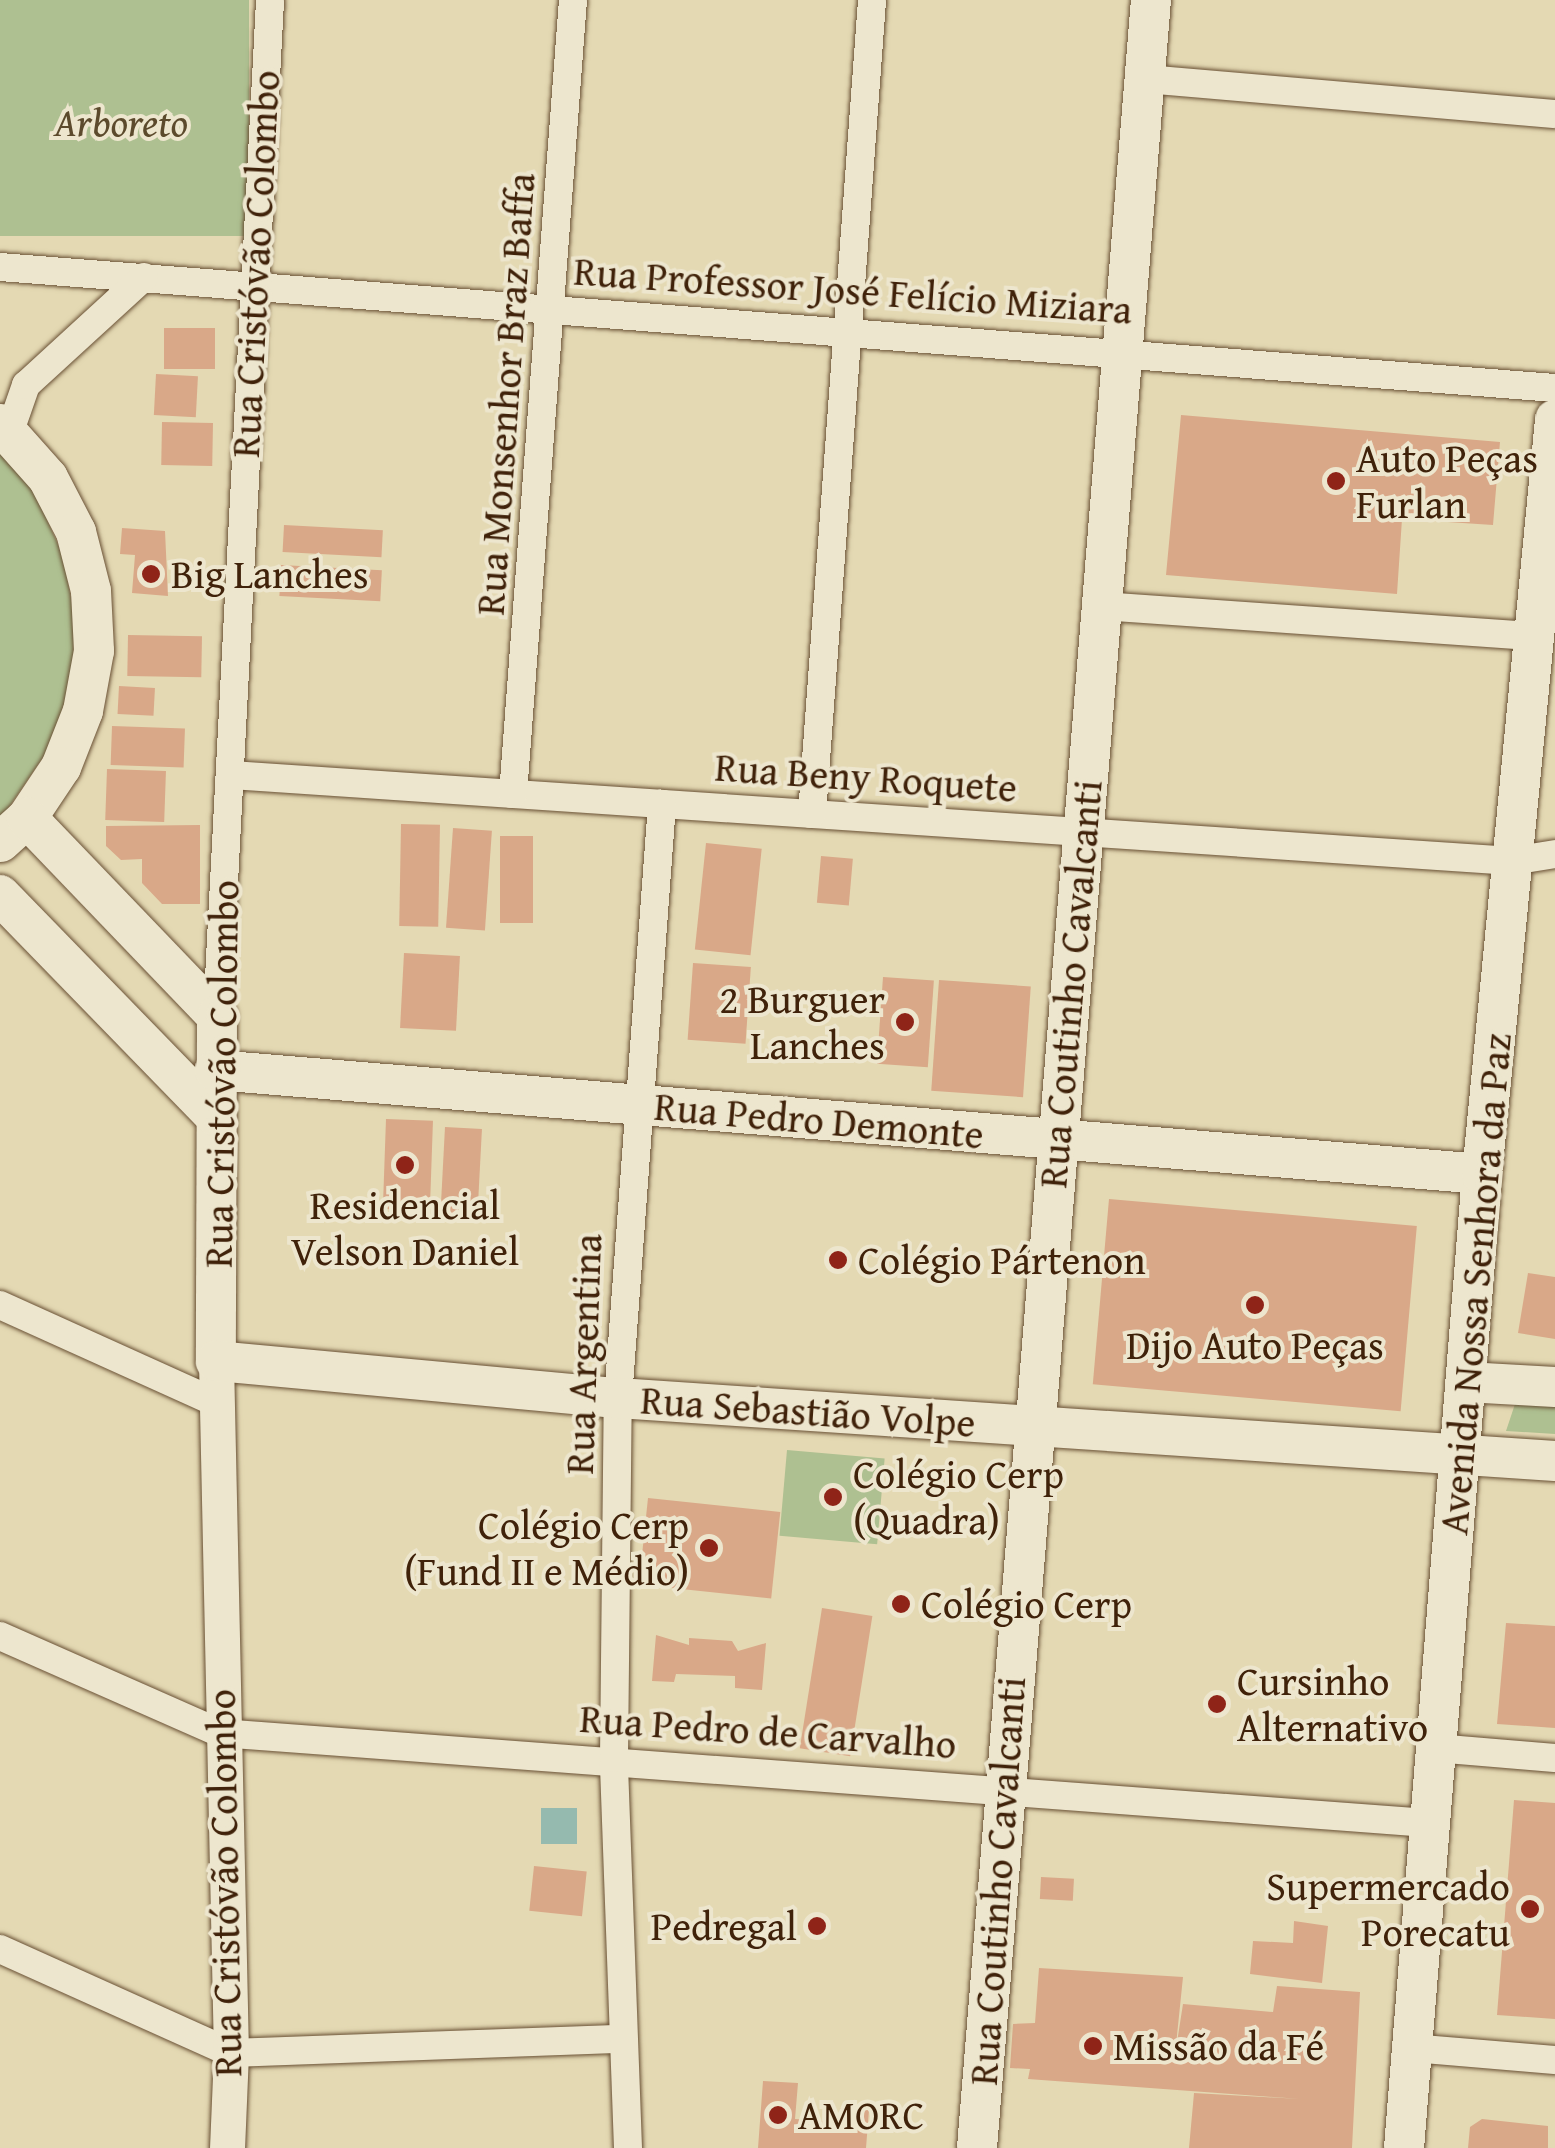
<!DOCTYPE html>
<meta charset="utf-8">
<style>
body{margin:0}
#map{position:relative;width:1555px;height:2148px;overflow:hidden;background:#e4d9b3;font-family:"Gentium Book Plus",serif}
div>[style]{position:absolute}
[style*='--x']{left:calc(var(--x)*1px);top:calc(var(--y)*1px);width:calc(var(--w)*1px);rotate:calc(var(--a)*1deg)}
.green>*{inset:0;background:#aec091;transform-origin:0 0}
.water>*{inset:0;background:#95baaf;transform-origin:0 0}
.building>*{inset:0;background:#d9a888;transform-origin:0 0}
.roads{filter:drop-shadow(0 0 2px #695034) drop-shadow(0 0 2px #695034)}
.minor>*{height:28px;margin:-14px;padding:0 14px;transform-origin:14px;border-radius:14px;background:#ede6ce}
.tertiary>*{height:35px;margin:-17.5px;padding:0 17.5px;transform-origin:17.5px;border-radius:17.5px;background:#ede6ce}
.secondary>*{height:40px;margin:-20px;padding:0 20px;transform-origin:20px;border-radius:20px;background:#ede6ce}
.dots>*{width:28px;height:28px;translate:-50% -50%;box-sizing:border-box;border:5px solid #ede6ce;border-radius:50%}
span{translate:-50% -50%;white-space:nowrap;text-align:center;line-height:1.15;-webkit-text-stroke:8px #ede6ce;paint-order:stroke}
.park-label{font-size:40px;color:#5c4a2c;font-style:italic}
.street-label{font-size:40px;color:#40220a}
.poi-label{font-size:40px;color:#40220a}
.left{translate:0 -50%;text-align:left}
.right{translate:-100% -50%;text-align:right}
</style>
<div id="map">
<div class="green">
<div style="left:0;top:0;width:249px;height:236px"></div>
<div style="clip-path:polygon(0 444px,35px 493px,63px 556px,75px 620px,72px 679px,52px 744px,0 820px)"></div>
<div style="clip-path:polygon(1517px 1398px,1555px 1400px,1555px 1434px,1506px 1431px)"></div>
<div style="left:787px;top:1450px;width:98px;height:86px;rotate:5deg"></div>
</div>
<div class="water">
<div style="left:541px;top:1808px;width:36px;height:36px"></div>
</div>
<div class="building">
<div style="left:215px;top:328px;width:41px;height:51px;rotate:90deg"></div>
<div style="left:156px;top:374px;width:42px;height:41px;rotate:3deg"></div>
<div style="clip-path:polygon(1181px 415px,1500px 442px,1493px 525px,1402px 519px,1397px 594px,1166px 575px)"></div>
<div style="left:162px;top:422px;width:51px;height:43px;rotate:1deg"></div>
<div style="left:284px;top:525px;width:99px;height:27px;rotate:3deg"></div>
<div style="clip-path:polygon(122px 528px,165px 531px,168px 596px,132px 593px,135px 555px,120px 554px)"></div>
<div style="left:281px;top:565px;width:101px;height:31px;rotate:3deg"></div>
<div style="left:128px;top:635px;width:74px;height:41px;rotate:1deg"></div>
<div style="left:119px;top:686px;width:36px;height:28px;rotate:3deg"></div>
<div style="left:112px;top:726px;width:73px;height:39px;rotate:2deg"></div>
<div style="left:107px;top:769px;width:59px;height:51px;rotate:2deg"></div>
<div style="left:401px;top:824px;width:39px;height:102px;rotate:1deg"></div>
<div style="clip-path:polygon(200px 825px,200px 904px,162px 904px,142px 883px,142px 859px,121px 860px,106px 846px,106px 826px)"></div>
<div style="left:453px;top:828px;width:39px;height:100px;rotate:4deg"></div>
<div style="left:500px;top:836px;width:33px;height:87px"></div>
<div style="left:706px;top:843px;width:56px;height:107px;rotate:6deg"></div>
<div style="left:821px;top:856px;width:32px;height:47px;rotate:5deg"></div>
<div style="left:404px;top:953px;width:56px;height:75px;rotate:3deg"></div>
<div style="left:693px;top:963px;width:58px;height:77px;rotate:4deg"></div>
<div style="left:883px;top:977px;width:51px;height:87px;rotate:4deg"></div>
<div style="left:939px;top:980px;width:92px;height:111px;rotate:4deg"></div>
<div style="left:386px;top:1119px;width:47px;height:90px;rotate:2deg"></div>
<div style="left:445px;top:1127px;width:37px;height:87px;rotate:3deg"></div>
<div style="left:1109px;top:1199px;width:309px;height:186px;rotate:5deg"></div>
<div style="clip-path:polygon(1528px 1273px,1555px 1277px,1555px 1339px,1518px 1333px)"></div>
<div style="left:648px;top:1498px;width:133px;height:87px;rotate:6deg"></div>
<div style="left:822px;top:1608px;width:51px;height:142px;rotate:9deg"></div>
<div style="clip-path:polygon(1506px 1623px,1555px 1626px,1555px 1728px,1497px 1724px)"></div>
<div style="clip-path:polygon(656px 1635px,689px 1645px,689px 1638px,732px 1641px,738px 1651px,766px 1643px,762px 1690px,735px 1688px,735px 1676px,676px 1674px,674px 1682px,652px 1681px)"></div>
<div style="clip-path:polygon(1514px 1800px,1555px 1803px,1555px 2019px,1497px 2015px)"></div>
<div style="left:534px;top:1866px;width:53px;height:45px;rotate:6deg"></div>
<div style="left:1041px;top:1877px;width:33px;height:22px;rotate:3deg"></div>
<div style="clip-path:polygon(1294px 1921px,1328px 1926px,1322px 1983px,1250px 1974px,1253px 1941px,1293px 1943px)"></div>
<div style="clip-path:polygon(1039px 1968px,1183px 1977px,1175px 2055px,1183px 2004px,1273px 2012px,1277px 1986px,1360px 1992px,1352px 2148px,1189px 2148px,1194px 2093px,1300px 2099px,1028px 2079px,1030px 2069px,1010px 2068px,1013px 2024px,1035px 2023px)"></div>
<div style="clip-path:polygon(763px 2081px,798px 2083px,795px 2119px,839px 2122px,840px 2108px,869px 2110px,866px 2148px,758px 2148px)"></div>
<div style="clip-path:polygon(1482px 2119px,1548px 2126px,1548px 2148px,1468px 2148px,1470px 2127px)"></div>
</div>
<div class="roads">
<div class="minor">
<div style="--x:1145;--y:79;--w:411;--a:4.9"></div>
<div style="--x:0;--y:267;--w:1560;--a:4.45"></div>
<div style="--x:10;--y:431;--w:49;--a:-70.8"></div>
<div style="--x:26;--y:385;--w:160;--a:-42.5"></div>
<div style="--x:1101;--y:606;--w:431;--a:4"></div>
<div style="--x:231;--y:775;--w:1284;--a:3.84"></div>
<div style="--x:1512;--y:861;--w:44;--a:-9.2"></div>
<div style="--x:513;--y:794;--w:796;--a:-85.68"></div>
<div style="--x:812;--y:814;--w:816;--a:-85.78"></div>
<div style="--x:217;--y:1016;--w:1017;--a:-87.01"></div>
<div style="--x:0;--y:1305;--w:238;--a:24.3"></div>
<div style="--x:0;--y:1636;--w:240;--a:23.8"></div>
<div style="--x:220;--y:1733;--w:1211;--a:4.26"></div>
<div style="--x:1435;--y:1748;--w:120;--a:4.8"></div>
<div style="--x:0;--y:1949;--w:253;--a:24.2"></div>
<div style="--x:231;--y:2053;--w:391;--a:-2.1"></div>
<div style="--x:1412;--y:2048;--w:144;--a:4.8"></div>
<div style="--x:628;--y:2148;--w:390;--a:-92.1"></div>
<div style="--x:614;--y:1758;--w:360;--a:-89.4"></div>
<div style="--x:618;--y:1398;--w:596;--a:-85.76"></div>
</div>
<div class="tertiary">
<div style="--x:216;--y:1361;--w:692;--a:88.76"></div>
<div style="--x:231;--y:2053;--w:95;--a:92.4"></div>
</div>
<div class="secondary">
<div style="--x:0;--y:424;--w:72;--a:48.4"></div>
<div style="--x:48;--y:478;--w:61;--a:62.6"></div>
<div style="--x:76;--y:532;--w:61;--a:75.7"></div>
<div style="--x:91;--y:591;--w:60;--a:87.1"></div>
<div style="--x:94;--y:651;--w:61;--a:100.4"></div>
<div style="--x:83;--y:711;--w:60;--a:111.4"></div>
<div style="--x:61;--y:767;--w:61;--a:123.7"></div>
<div style="--x:27;--y:818;--w:36;--a:138"></div>
<div style="--x:27;--y:818;--w:274;--a:46.2"></div>
<div style="--x:217;--y:1016;--w:345;--a:90.2"></div>
<div style="--x:216;--y:1361;--w:404;--a:5.3"></div>
<div style="--x:618;--y:1398;--w:939;--a:3.85"></div>
<div style="--x:0;--y:895;--w:307;--a:45.8"></div>
<div style="--x:215;--y:1070;--w:1271;--a:4.69"></div>
<div style="--x:1466;--y:1382;--w:89;--a:3.2"></div>
<div style="--x:977;--y:2148;--w:2155;--a:-85.37"></div>
<div style="--x:1404;--y:2148;--w:977;--a:-85.42"></div>
<div style="--x:1482;--y:1174;--w:758;--a:-84.47"></div>
</div>
</div>
<div class="dots">
<div style="left:1336px;top:481px;background:#8f2418"></div>
<div style="left:151px;top:574px;background:#8f2418"></div>
<div style="left:905px;top:1022px;background:#8f2418"></div>
<div style="left:405px;top:1165px;background:#8f2418"></div>
<div style="left:838px;top:1260px;background:#8f2418"></div>
<div style="left:1255px;top:1305px;background:#8f2418"></div>
<div style="left:833px;top:1497px;background:#8f2418"></div>
<div style="left:709px;top:1548px;background:#8f2418"></div>
<div style="left:901px;top:1604px;background:#8f2418"></div>
<div style="left:1217px;top:1704px;background:#8f2418"></div>
<div style="left:1530px;top:1909px;background:#8f2418"></div>
<div style="left:817px;top:1926px;background:#8f2418"></div>
<div style="left:1093px;top:2046px;background:#8f2418"></div>
<div style="left:778px;top:2115px;background:#8f2418"></div>
</div>
<div class="park-label">
<span style="left:121px;top:122px">Arboreto</span>
</div>
<div class="street-label">
<span style="left:255px;top:264px;rotate:-87deg">Rua Cristóvão Colombo</span>
<span style="left:853px;top:290px;rotate:4deg">Rua Professor José Felício Miziara</span>
<span style="left:505px;top:394px;rotate:-86deg">Rua Monsenhor Braz Baffa</span>
<span style="left:866px;top:777px;rotate:4deg">Rua Beny Roquete</span>
<span style="left:1070px;top:984px;rotate:-85deg">Rua Coutinho Cavalcanti</span>
<span style="left:221px;top:1074px;rotate:-89deg">Rua Cristóvão Colombo</span>
<span style="left:819px;top:1120px;rotate:5deg">Rua Pedro Demonte</span>
<span style="left:1475px;top:1284px;rotate:-85deg">Avenida Nossa Senhora da Paz</span>
<span style="left:583px;top:1354px;rotate:-88deg">Rua Argentina</span>
<span style="left:808px;top:1411px;rotate:4deg">Rua Sebastião Volpe</span>
<span style="left:768px;top:1731px;rotate:4deg">Rua Pedro de Carvalho</span>
<span style="left:997px;top:1881px;rotate:-86deg">Rua Coutinho Cavalcanti</span>
<span style="left:224px;top:1883px;rotate:-91deg">Rua Cristóvão Colombo</span>
</div>
<div class="poi-label">
<span class="left" style="left:1356px;top:481px">Auto Peças<br>Furlan</span>
<span class="left" style="left:171px;top:574px">Big Lanches</span>
<span class="right" style="left:885px;top:1022px">2 Burguer<br>Lanches</span>
<span style="left:405px;top:1228px">Residencial<br>Velson Daniel</span>
<span class="left" style="left:858px;top:1260px">Colégio Pártenon</span>
<span style="left:1255px;top:1345px">Dijo Auto Peças</span>
<span class="left" style="left:853px;top:1497px">Colégio Cerp<br>(Quadra)</span>
<span class="right" style="left:689px;top:1548px">Colégio Cerp<br>(Fund II e Médio)</span>
<span class="left" style="left:921px;top:1604px">Colégio Cerp</span>
<span class="left" style="left:1237px;top:1704px">Cursinho<br>Alternativo</span>
<span class="right" style="left:1510px;top:1909px">Supermercado<br>Porecatu</span>
<span class="right" style="left:797px;top:1926px">Pedregal</span>
<span class="left" style="left:1113px;top:2046px">Missão da Fé</span>
<span class="left" style="left:798px;top:2115px">AMORC</span>
</div>
</div>
